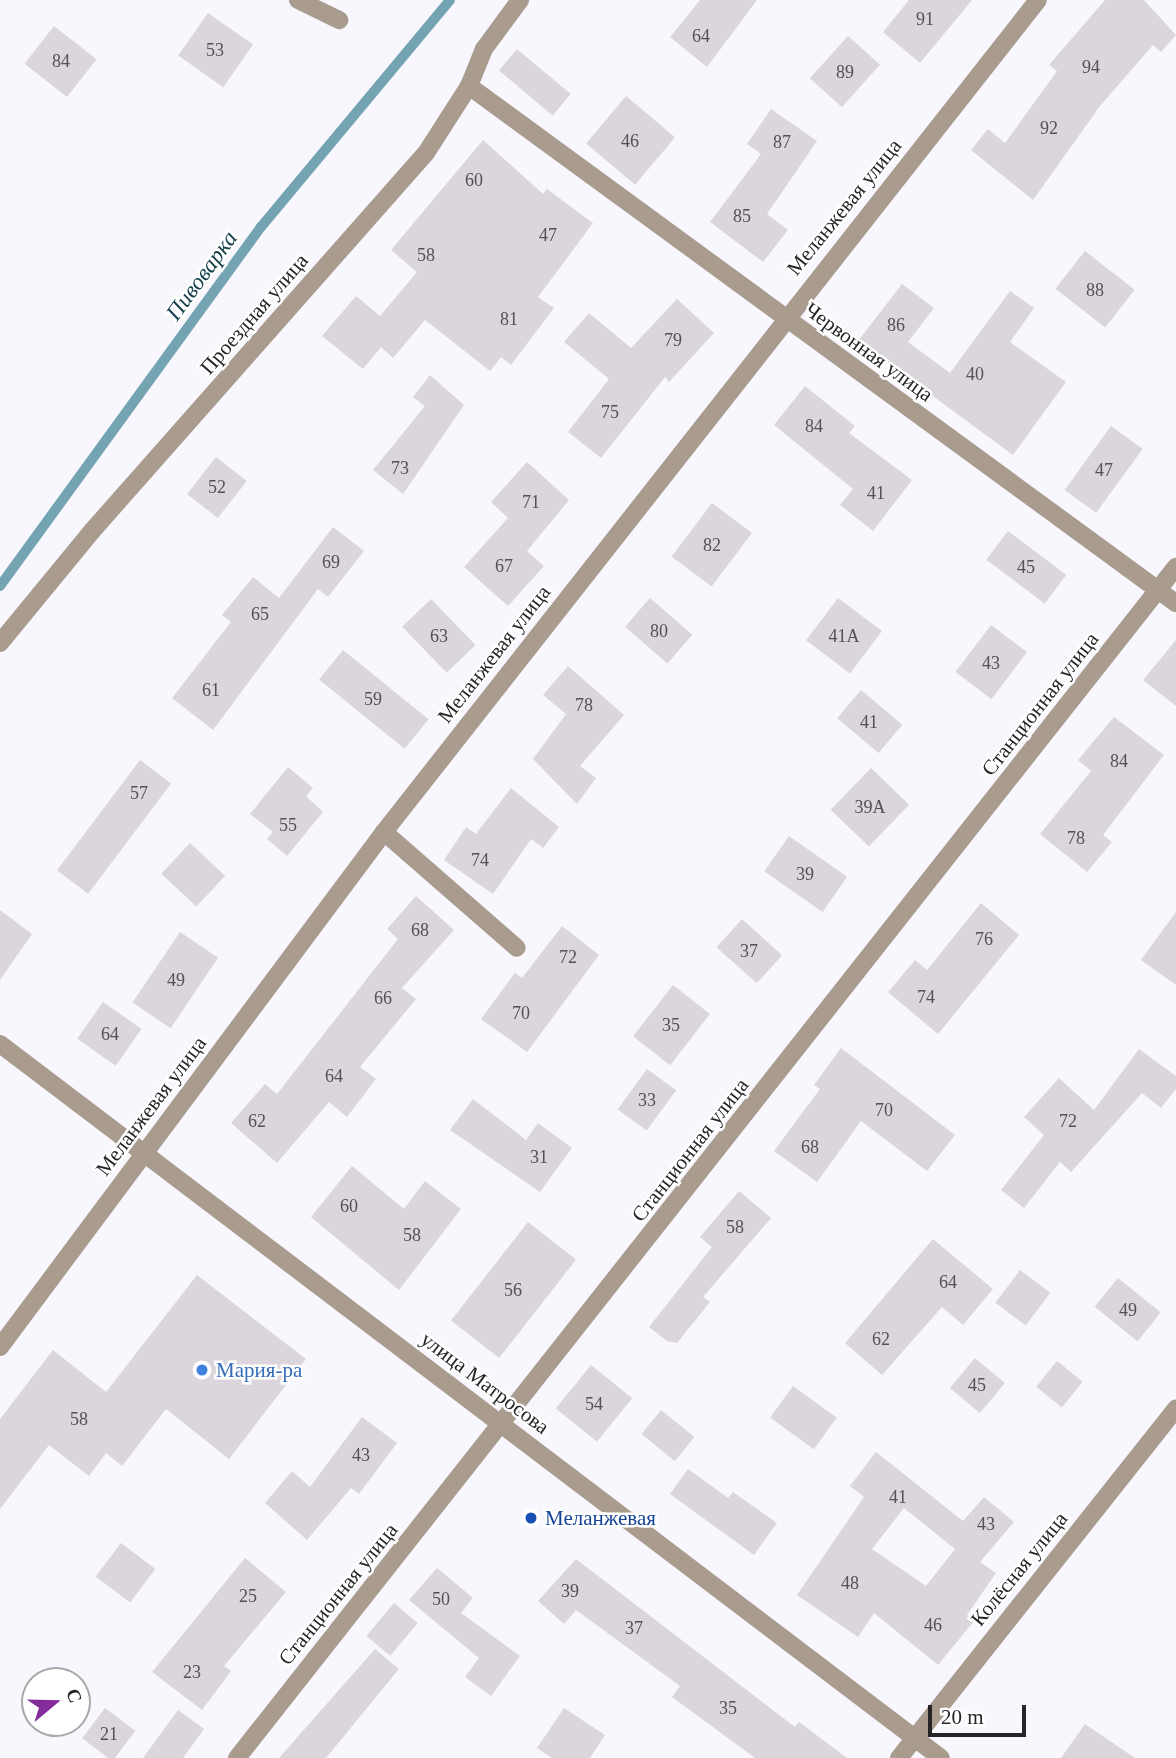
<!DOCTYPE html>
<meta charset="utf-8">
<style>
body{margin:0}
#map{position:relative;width:1176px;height:1758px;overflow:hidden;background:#f7f7fd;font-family:Georgia,serif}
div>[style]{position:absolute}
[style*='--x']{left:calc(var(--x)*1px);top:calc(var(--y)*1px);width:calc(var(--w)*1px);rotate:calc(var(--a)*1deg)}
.stream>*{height:10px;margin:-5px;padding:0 5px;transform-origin:5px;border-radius:5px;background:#74a3b2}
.building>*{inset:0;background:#dbd6db;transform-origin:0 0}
.service>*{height:18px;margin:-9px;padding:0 9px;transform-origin:9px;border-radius:9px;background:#aa9b8f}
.minor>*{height:18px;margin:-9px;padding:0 9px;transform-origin:9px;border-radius:9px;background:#aa9b8f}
.tertiary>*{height:18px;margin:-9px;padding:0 9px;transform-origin:9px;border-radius:9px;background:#aa9b8f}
.dots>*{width:19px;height:19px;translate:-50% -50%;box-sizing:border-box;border:4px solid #fff;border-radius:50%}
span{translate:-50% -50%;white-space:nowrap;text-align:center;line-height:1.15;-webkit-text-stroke:5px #fff;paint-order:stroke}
.number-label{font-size:18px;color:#525155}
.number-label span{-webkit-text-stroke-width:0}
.street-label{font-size:21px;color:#252528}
.shop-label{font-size:21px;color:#366cbe}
.left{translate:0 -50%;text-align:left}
.transit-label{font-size:21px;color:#164399}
.water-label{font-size:23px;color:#17424e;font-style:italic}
.north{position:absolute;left:21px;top:1667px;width:70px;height:70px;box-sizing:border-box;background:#fff;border:2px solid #a8a8a9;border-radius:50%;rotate:71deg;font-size:19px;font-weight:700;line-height:28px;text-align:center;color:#252528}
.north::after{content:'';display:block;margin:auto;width:24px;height:32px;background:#842d9a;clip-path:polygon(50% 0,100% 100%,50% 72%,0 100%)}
.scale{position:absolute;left:928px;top:1705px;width:98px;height:32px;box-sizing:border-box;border:4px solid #252528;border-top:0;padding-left:9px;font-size:21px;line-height:24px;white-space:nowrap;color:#252528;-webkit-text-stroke:5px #fff;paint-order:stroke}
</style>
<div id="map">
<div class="stream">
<div style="--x:0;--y:586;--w:444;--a:-54"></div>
<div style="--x:261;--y:227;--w:295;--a:-50.2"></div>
</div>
<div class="building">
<div style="clip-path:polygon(700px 0,757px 0,707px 67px,670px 37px)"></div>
<div style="clip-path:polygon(909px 0,972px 0,920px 63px,883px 32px)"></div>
<div style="clip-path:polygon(1105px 0,1144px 0,1176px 35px,1161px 52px,1153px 45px,1100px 106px,1033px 200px,971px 150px,988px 129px,1005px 143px,1057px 71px,1049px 65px)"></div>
<div style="left:208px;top:13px;width:55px;height:52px;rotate:35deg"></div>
<div style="left:54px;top:26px;width:54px;height:48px;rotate:38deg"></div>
<div style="left:848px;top:36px;width:43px;height:57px;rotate:42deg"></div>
<div style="left:517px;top:49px;width:70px;height:28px;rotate:40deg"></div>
<div style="left:626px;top:96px;width:64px;height:62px;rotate:40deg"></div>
<div style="clip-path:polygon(771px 109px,817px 141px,767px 214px,788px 230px,763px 262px,710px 222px,761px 154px,747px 144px)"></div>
<div style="clip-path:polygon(483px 140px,543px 194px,547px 189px,593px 223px,538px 297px,554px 308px,511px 365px,501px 357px,490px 371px,425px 320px,393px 358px,381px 347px,363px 369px,322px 336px,356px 296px,380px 316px,417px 272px,391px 250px)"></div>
<div style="left:1085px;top:251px;width:63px;height:48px;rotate:38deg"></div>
<div style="clip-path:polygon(902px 284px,934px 308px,908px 342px,950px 373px,1010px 291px,1034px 308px,1010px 342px,1066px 382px,1013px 455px,858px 341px)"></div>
<div style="clip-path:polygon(677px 299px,714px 333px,669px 382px,665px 377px,601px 458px,568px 432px,609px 379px,564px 342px,589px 313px,631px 348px)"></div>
<div style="clip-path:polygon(430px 375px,464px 405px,403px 494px,373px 470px,425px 406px,413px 397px)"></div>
<div style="clip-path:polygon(805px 386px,855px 426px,849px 433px,912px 480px,873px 531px,840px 505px,853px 489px,774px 425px)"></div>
<div style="left:1111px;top:426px;width:39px;height:79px;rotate:36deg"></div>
<div style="left:216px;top:457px;width:39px;height:47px;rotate:38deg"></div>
<div style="clip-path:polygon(527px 462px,569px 500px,527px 551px,544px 566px,508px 606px,464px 567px,508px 518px,491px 502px)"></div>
<div style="left:712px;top:503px;width:50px;height:67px;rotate:37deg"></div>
<div style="clip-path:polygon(333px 527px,364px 551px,328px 597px,318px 589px,213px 730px,172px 698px,231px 622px,222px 615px,253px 577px,279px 598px)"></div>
<div style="left:1008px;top:531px;width:73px;height:36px;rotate:37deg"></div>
<div style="left:650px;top:598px;width:56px;height:38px;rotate:41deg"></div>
<div style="left:838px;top:598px;width:55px;height:53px;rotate:37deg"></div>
<div style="left:431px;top:599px;width:64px;height:40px;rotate:46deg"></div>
<div style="left:991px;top:625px;width:45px;height:59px;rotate:37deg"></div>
<div style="clip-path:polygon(1176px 640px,1176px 706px,1143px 680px)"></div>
<div style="left:343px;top:650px;width:110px;height:38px;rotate:39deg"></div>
<div style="clip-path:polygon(568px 666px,624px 715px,580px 766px,596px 778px,577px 804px,533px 759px,566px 714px,543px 695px)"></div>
<div style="left:861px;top:690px;width:54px;height:37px;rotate:40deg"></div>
<div style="clip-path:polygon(1114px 717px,1164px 755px,1103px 835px,1112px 842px,1087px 872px,1040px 834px,1091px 771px,1078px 760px)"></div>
<div style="left:140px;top:760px;width:39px;height:138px;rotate:37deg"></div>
<div style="clip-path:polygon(288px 767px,313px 788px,306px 796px,323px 812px,287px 856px,267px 839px,273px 832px,250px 814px)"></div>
<div style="left:871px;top:768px;width:53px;height:58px;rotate:44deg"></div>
<div style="clip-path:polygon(511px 788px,559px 827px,543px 848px,531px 839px,493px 894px,444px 860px,466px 827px,476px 834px)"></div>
<div style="left:789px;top:836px;width:71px;height:43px;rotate:35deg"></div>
<div style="left:190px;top:843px;width:48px;height:42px;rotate:43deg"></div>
<div style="clip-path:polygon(416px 896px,454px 930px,402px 988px,416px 999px,360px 1067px,376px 1079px,347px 1117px,329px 1102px,277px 1163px,231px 1123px,265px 1084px,277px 1094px,398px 939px,387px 929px)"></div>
<div style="clip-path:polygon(981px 903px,1019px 935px,938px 1034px,888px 992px,915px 960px,927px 970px)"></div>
<div style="clip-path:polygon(0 910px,32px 934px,0 980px)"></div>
<div style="clip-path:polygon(1176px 912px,1176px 985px,1141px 960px)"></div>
<div style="left:742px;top:919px;width:54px;height:38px;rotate:42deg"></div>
<div style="clip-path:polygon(562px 926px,599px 955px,527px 1052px,481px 1019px,515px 973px,522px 978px)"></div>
<div style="left:180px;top:932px;width:46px;height:85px;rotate:34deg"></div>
<div style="left:673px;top:985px;width:47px;height:65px;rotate:38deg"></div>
<div style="left:103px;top:1002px;width:47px;height:45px;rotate:35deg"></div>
<div style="clip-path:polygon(841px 1048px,955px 1135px,927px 1171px,861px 1121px,817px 1182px,774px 1151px,820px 1089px,814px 1085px)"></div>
<div style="clip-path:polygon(1139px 1049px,1176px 1076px,1176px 1089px,1161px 1108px,1142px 1093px,1071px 1172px,1060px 1162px,1024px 1208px,1001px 1190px,1044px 1135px,1024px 1117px,1059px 1078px,1094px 1110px)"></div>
<div style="left:647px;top:1069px;width:36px;height:50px;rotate:36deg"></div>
<div style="clip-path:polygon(473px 1099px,526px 1140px,538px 1123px,572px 1148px,540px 1192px,450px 1130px)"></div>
<div style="clip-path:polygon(352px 1166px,404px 1209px,425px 1181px,461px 1209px,399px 1290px,311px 1217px)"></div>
<div style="clip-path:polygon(739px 1191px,771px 1218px,703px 1297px,710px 1302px,677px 1343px,667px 1341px,649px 1327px,712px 1247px,700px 1237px)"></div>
<div style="left:528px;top:1222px;width:61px;height:125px;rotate:38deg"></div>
<div style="clip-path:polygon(933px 1239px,993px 1289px,963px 1325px,942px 1307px,882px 1375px,845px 1343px)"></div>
<div style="left:1020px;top:1270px;width:38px;height:41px;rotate:37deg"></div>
<div style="clip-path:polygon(197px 1275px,306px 1359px,229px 1459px,166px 1409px,122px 1466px,106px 1453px,89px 1476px,49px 1445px,0 1509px,0 1419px,53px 1350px,106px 1392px)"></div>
<div style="left:1118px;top:1278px;width:55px;height:37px;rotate:39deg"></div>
<div style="left:975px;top:1358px;width:39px;height:39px;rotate:40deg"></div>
<div style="left:1057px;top:1361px;width:33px;height:33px;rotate:39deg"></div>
<div style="left:591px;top:1365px;width:53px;height:56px;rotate:39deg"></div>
<div style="left:793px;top:1386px;width:54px;height:39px;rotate:36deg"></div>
<div style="left:661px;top:1410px;width:43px;height:31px;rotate:39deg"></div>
<div style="clip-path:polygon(362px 1417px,397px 1443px,359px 1494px,351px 1488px,307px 1540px,265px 1503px,292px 1471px,310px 1487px)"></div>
<div style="clip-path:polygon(evenodd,876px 1452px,963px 1521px,984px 1497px,1014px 1522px,980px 1562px,996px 1573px,967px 1615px,974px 1621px,938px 1665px,874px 1613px,858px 1637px,797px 1595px,864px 1497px,850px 1486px,876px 1452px,904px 1508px,955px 1549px,926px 1586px,872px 1549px,904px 1508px)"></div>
<div style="clip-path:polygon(688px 1469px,728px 1498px,733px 1492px,777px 1523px,754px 1555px,670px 1494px)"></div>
<div style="left:121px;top:1543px;width:43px;height:42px;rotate:37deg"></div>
<div style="clip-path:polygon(245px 1558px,286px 1592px,224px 1666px,231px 1671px,202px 1710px,152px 1672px)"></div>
<div style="clip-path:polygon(576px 1559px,795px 1727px,799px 1722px,847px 1758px,755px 1758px,672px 1697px,680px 1686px,576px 1610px,564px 1624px,538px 1601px)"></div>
<div style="clip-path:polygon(437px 1568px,473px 1598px,461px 1613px,520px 1656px,491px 1696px,465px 1677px,479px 1658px,409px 1600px)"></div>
<div style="left:394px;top:1603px;width:31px;height:43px;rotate:40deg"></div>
<div style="clip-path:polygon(375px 1649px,399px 1669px,326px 1758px,279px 1758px)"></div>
<div style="left:105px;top:1708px;width:38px;height:38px;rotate:37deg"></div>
<div style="clip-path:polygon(564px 1708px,605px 1735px,590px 1758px,552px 1758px,537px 1748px)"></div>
<div style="clip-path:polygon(178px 1710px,204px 1729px,183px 1758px,143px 1758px)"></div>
<div style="clip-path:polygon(1085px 1724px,1135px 1758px,1061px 1758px)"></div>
</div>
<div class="service">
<div style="--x:384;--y:832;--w:176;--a:41.1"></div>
</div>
<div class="minor">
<div style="--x:298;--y:0;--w:46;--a:26"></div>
<div style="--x:469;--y:86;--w:876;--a:36.18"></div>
<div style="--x:0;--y:643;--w:145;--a:-50.6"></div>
<div style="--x:92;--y:531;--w:504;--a:-48.54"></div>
<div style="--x:426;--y:153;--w:80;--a:-57.3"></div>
<div style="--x:469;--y:86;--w:40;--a:-68"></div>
<div style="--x:484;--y:49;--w:61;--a:-53.7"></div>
<div style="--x:237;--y:1758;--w:1517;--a:-51.75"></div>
<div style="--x:899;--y:1758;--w:446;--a:-51.6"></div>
</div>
<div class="tertiary">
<div style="--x:0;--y:1044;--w:1181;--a:37.19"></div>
<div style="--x:0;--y:1347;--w:642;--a:-53.29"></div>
<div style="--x:384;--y:832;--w:1058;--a:-51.83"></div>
</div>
<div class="dots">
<div style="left:202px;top:1370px;background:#3f7fe0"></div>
<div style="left:531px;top:1518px;background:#1a4fb4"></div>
</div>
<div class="number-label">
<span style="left:925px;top:19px">91</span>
<span style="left:701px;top:36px">64</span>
<span style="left:215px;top:50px">53</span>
<span style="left:61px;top:61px">84</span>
<span style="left:1091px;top:67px">94</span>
<span style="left:845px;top:72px">89</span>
<span style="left:1049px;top:128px">92</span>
<span style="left:630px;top:141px">46</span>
<span style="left:782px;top:142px">87</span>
<span style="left:474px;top:180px">60</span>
<span style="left:742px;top:216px">85</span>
<span style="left:548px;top:235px">47</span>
<span style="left:426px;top:255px">58</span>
<span style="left:1095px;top:290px">88</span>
<span style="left:509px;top:319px">81</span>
<span style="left:896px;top:325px">86</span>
<span style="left:673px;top:340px">79</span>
<span style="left:975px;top:374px">40</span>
<span style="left:610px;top:412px">75</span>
<span style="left:814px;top:426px">84</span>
<span style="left:400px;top:468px">73</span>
<span style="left:1104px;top:470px">47</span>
<span style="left:217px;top:487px">52</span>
<span style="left:876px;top:493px">41</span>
<span style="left:531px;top:502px">71</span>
<span style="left:712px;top:545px">82</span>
<span style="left:331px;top:562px">69</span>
<span style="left:504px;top:566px">67</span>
<span style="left:1026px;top:567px">45</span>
<span style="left:260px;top:614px">65</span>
<span style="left:659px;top:631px">80</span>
<span style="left:439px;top:636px">63</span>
<span style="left:844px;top:636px">41А</span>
<span style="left:991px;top:663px">43</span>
<span style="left:211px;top:690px">61</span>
<span style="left:373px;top:699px">59</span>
<span style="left:584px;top:705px">78</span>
<span style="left:869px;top:722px">41</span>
<span style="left:1119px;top:761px">84</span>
<span style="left:139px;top:793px">57</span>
<span style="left:870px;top:807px">39А</span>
<span style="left:288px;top:825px">55</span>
<span style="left:1076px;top:838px">78</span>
<span style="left:480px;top:860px">74</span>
<span style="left:805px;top:874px">39</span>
<span style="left:420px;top:930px">68</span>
<span style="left:984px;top:939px">76</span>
<span style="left:749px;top:951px">37</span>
<span style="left:568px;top:957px">72</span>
<span style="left:176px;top:980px">49</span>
<span style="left:926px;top:997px">74</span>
<span style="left:383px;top:998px">66</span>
<span style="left:521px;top:1013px">70</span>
<span style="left:671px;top:1025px">35</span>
<span style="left:110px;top:1034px">64</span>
<span style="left:334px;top:1076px">64</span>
<span style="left:647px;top:1100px">33</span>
<span style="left:884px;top:1110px">70</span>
<span style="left:257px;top:1121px">62</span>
<span style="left:1068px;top:1121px">72</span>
<span style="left:810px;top:1147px">68</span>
<span style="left:539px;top:1157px">31</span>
<span style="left:349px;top:1206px">60</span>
<span style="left:735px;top:1227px">58</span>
<span style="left:412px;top:1235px">58</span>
<span style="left:948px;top:1282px">64</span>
<span style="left:513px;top:1290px">56</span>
<span style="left:1128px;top:1310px">49</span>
<span style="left:881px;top:1339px">62</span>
<span style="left:977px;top:1385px">45</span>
<span style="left:594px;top:1404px">54</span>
<span style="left:79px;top:1419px">58</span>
<span style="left:361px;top:1455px">43</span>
<span style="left:898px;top:1497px">41</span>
<span style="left:986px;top:1524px">43</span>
<span style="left:850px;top:1583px">48</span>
<span style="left:570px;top:1591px">39</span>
<span style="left:248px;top:1596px">25</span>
<span style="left:441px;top:1599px">50</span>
<span style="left:933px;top:1625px">46</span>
<span style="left:634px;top:1628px">37</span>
<span style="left:192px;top:1672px">23</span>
<span style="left:728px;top:1708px">35</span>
<span style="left:109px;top:1734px">21</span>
</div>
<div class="street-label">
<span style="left:844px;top:207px;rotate:-51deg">Меланжевая улица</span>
<span style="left:254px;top:314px;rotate:-49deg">Проездная улица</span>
<span style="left:869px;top:352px;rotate:36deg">Червонная улица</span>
<span style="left:494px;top:654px;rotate:-52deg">Меланжевая улица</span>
<span style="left:1040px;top:704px;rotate:-52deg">Станционная улица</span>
<span style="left:151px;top:1106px;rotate:-53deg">Меланжевая улица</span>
<span style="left:690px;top:1150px;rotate:-52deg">Станционная улица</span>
<span style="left:485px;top:1383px;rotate:37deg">улица Матросова</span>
<span style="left:1019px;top:1569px;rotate:-51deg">Колёсная улица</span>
<span style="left:338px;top:1594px;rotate:-51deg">Станционная улица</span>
</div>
<div class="shop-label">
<span class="left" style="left:216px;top:1370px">Мария-ра</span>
</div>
<div class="transit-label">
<span class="left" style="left:545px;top:1518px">Меланжевая</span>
</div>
<div class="water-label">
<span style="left:202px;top:276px;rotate:-54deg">Пивоварка</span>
</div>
<div class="north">С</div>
<div class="scale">20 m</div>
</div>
